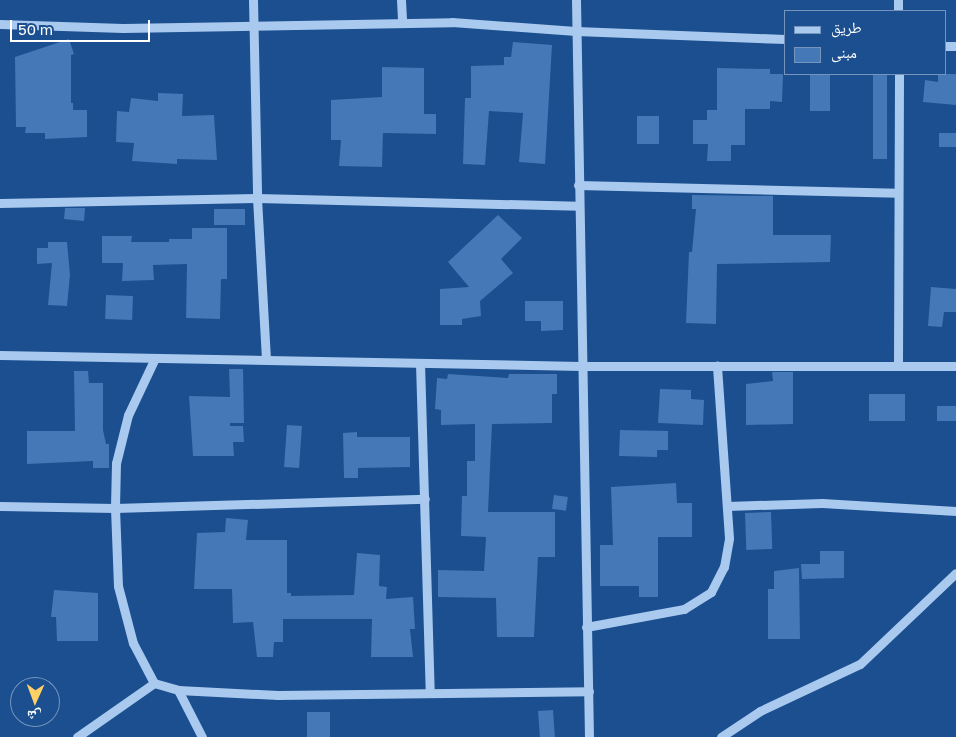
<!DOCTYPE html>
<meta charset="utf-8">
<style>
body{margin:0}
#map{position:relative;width:956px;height:737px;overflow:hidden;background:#1b4f8f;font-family:"Golos Text","Noto Naskh Arabic",sans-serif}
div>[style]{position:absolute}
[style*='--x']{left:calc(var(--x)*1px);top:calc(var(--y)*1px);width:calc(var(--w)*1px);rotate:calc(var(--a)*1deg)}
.building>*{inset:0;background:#4478b7;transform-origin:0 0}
.minor>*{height:9px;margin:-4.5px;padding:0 4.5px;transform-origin:4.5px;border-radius:4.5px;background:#a9c9ee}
span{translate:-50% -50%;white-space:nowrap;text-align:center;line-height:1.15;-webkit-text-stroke:4px #1b4f8f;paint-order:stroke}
.legend{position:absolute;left:784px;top:10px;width:162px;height:65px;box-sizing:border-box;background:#1b4f8f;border:1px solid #7695bc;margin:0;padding:6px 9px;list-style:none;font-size:15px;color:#fff}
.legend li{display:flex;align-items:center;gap:10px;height:25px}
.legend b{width:25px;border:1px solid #7695bc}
.north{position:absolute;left:10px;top:677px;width:50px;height:50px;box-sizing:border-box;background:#1b4f8f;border:1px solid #7695bc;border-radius:50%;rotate:182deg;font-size:14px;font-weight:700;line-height:20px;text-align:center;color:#fff}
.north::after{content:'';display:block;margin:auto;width:18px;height:22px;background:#ffd166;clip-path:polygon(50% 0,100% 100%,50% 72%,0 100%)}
.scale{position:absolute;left:10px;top:20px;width:140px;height:22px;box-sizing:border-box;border:2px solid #fff;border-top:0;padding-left:6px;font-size:15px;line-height:18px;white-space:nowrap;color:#fff;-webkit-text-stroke:4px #1b4f8f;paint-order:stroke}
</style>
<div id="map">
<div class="building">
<div style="clip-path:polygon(69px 39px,74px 54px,71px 55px,71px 103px,73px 103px,73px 110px,87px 110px,87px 137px,45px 139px,45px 133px,25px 133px,26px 127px,16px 127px,15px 57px)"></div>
<div style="clip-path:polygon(513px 42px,552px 45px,545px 164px,519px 162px,523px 113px,489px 111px,485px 165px,463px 164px,465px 98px,471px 98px,471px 66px,504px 65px,504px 57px,511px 57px)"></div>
<div style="clip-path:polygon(382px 67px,424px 68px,424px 114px,436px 114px,436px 134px,383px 133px,382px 167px,339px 166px,341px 140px,331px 140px,331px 100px,382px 97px)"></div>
<div style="clip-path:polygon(717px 68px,770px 69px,770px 74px,783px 74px,782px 102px,770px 101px,770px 109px,745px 109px,745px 145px,731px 145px,731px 161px,707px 161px,708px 144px,693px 144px,693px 120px,707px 120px,707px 110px,717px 110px)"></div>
<div style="left:810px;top:74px;width:20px;height:37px"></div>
<div style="left:873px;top:74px;width:14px;height:85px"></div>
<div style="clip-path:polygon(938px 74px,956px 74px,956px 105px,923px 102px,925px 80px,938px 82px)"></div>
<div style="clip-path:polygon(158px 93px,183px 94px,182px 116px,214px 115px,217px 160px,177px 159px,177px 164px,132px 161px,134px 143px,116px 142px,117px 111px,129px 112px,131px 98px,158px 101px)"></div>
<div style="left:637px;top:116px;width:22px;height:28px"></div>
<div style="left:939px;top:133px;width:17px;height:14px"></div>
<div style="clip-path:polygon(692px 195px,773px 196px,773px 235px,831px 235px,830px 262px,717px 264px,716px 324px,686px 323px,689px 252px,692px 252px,696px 209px,692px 209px)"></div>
<div style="clip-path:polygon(65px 208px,85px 208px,84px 221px,64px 219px)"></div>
<div style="left:214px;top:209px;width:31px;height:16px"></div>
<div style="clip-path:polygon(498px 215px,522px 238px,501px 259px,513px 273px,480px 301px,481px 316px,462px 319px,462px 325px,440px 325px,440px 289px,469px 287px,448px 262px)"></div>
<div style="clip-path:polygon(192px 228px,227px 228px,227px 279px,221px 279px,220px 319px,186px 318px,187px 264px,153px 265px,154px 280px,122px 281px,123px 263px,102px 263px,102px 236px,132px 236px,131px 242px,169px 242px,169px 239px,192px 239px)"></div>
<div style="clip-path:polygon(48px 242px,67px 242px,70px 275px,67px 306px,48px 305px,52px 263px,37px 264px,37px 248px,48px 248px)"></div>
<div style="clip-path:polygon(931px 287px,956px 289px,956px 312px,944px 312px,942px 327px,928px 326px)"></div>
<div style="left:106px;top:295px;width:27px;height:24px;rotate:2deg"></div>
<div style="clip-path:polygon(525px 301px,563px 301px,563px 330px,541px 331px,541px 321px,525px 321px)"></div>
<div style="clip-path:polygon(229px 369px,243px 369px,244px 423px,230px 423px,230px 426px,243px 426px,244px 442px,233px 442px,234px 456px,193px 456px,189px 396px,230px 397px)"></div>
<div style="clip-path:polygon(74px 371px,88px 371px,89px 383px,103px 383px,103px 430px,106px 444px,109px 444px,109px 468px,93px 468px,93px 461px,27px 464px,27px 431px,75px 431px)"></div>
<div style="clip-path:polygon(772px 372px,793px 372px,793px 424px,746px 425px,746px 384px,773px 381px)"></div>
<div style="clip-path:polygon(448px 374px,508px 378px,509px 374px,557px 374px,557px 394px,552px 394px,552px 423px,492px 424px,488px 512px,555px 512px,555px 557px,538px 557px,534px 637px,497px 637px,496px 598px,438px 597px,438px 570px,484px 571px,486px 537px,461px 536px,462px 496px,467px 496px,467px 461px,475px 461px,475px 424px,441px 425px,441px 410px,435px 409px,437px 378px,447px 379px)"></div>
<div style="clip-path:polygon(660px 389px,691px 390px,691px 399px,704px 400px,703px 425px,658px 423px)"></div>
<div style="left:869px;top:394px;width:36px;height:27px"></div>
<div style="left:937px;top:406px;width:19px;height:15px"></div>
<div style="left:287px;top:425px;width:15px;height:42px;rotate:4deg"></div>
<div style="clip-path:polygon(620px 430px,668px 431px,668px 450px,657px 450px,657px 457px,619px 456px)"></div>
<div style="clip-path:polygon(357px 432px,357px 437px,410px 437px,410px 467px,358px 468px,358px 478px,344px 478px,343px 433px)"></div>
<div style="clip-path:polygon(676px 483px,677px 503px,692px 503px,692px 537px,658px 537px,658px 597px,639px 597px,639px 586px,600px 586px,600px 545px,613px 545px,611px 487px)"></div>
<div style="left:554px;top:495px;width:14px;height:14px;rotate:8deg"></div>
<div style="left:771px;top:512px;width:37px;height:26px;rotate:88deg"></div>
<div style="clip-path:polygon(226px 518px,248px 520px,246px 540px,287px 540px,287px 593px,291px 593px,291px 596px,354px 595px,357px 553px,380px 555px,379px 586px,387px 587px,386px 599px,413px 597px,415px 629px,410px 629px,413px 657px,371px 657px,372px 619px,283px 619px,283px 642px,274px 642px,273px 657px,257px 657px,253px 622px,233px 623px,232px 589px,194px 589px,197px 533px,225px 532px)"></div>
<div style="clip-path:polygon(820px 551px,844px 551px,844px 578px,802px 579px,801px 564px,820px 564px)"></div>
<div style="clip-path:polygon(799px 568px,800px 639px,768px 639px,768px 589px,774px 589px,774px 571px)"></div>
<div style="clip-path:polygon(54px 590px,98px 593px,98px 641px,57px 641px,56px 617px,51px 617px)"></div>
<div style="left:553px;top:710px;width:27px;height:15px;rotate:86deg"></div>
<div style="left:307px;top:712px;width:23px;height:25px"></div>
</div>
<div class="minor">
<div style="--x:253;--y:0;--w:198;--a:88.8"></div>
<div style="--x:257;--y:198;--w:162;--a:86.8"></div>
<div style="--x:401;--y:0;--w:22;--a:87"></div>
<div style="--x:576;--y:0;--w:737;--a:88.99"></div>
<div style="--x:898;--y:0;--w:11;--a:90"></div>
<div style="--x:0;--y:24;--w:123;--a:1.9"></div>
<div style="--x:123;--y:28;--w:329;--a:-1"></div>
<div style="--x:452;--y:22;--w:124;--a:4.2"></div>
<div style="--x:576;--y:31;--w:209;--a:2.2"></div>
<div style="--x:945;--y:46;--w:11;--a:0"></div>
<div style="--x:578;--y:185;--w:319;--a:1.4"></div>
<div style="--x:0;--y:203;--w:257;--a:-1.1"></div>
<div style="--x:257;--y:198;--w:321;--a:1.4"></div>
<div style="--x:0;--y:355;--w:581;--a:1.08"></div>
<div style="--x:581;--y:366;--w:375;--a:0"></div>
<div style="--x:155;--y:358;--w:63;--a:115.3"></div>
<div style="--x:128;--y:415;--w:49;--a:104"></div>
<div style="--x:116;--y:463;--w:45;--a:91.3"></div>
<div style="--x:115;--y:508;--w:78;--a:87.8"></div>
<div style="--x:118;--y:586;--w:59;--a:75.3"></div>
<div style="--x:133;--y:643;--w:45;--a:62.3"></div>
<div style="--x:154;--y:683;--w:25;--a:16"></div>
<div style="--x:178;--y:690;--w:100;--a:2.9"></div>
<div style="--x:278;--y:695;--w:311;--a:-0.7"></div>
<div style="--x:420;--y:363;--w:330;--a:88.3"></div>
<div style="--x:898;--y:364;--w:290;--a:-89.8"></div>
<div style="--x:0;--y:506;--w:115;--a:1"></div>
<div style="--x:115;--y:508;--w:310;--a:-1.7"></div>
<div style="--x:727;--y:506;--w:95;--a:-1.8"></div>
<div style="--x:822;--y:503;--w:134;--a:3.4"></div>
<div style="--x:586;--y:627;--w:100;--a:-10.4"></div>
<div style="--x:684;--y:609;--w:32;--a:-32"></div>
<div style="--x:711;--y:592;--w:28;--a:-63"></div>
<div style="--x:724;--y:567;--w:29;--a:-80"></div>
<div style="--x:729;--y:538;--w:173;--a:-94"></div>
<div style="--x:178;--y:690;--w:53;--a:62.9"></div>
<div style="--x:77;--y:737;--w:94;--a:-35"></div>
<div style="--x:721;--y:737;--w:47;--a:-33.7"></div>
<div style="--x:760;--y:711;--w:110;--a:-25.2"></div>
<div style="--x:860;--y:664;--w:132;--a:-43.5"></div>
</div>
<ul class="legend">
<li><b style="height:6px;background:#a9c9ee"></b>طريق</li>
<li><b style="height:14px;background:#4478b7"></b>مبنى</li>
</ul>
<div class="north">ش</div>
<div class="scale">50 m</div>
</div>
